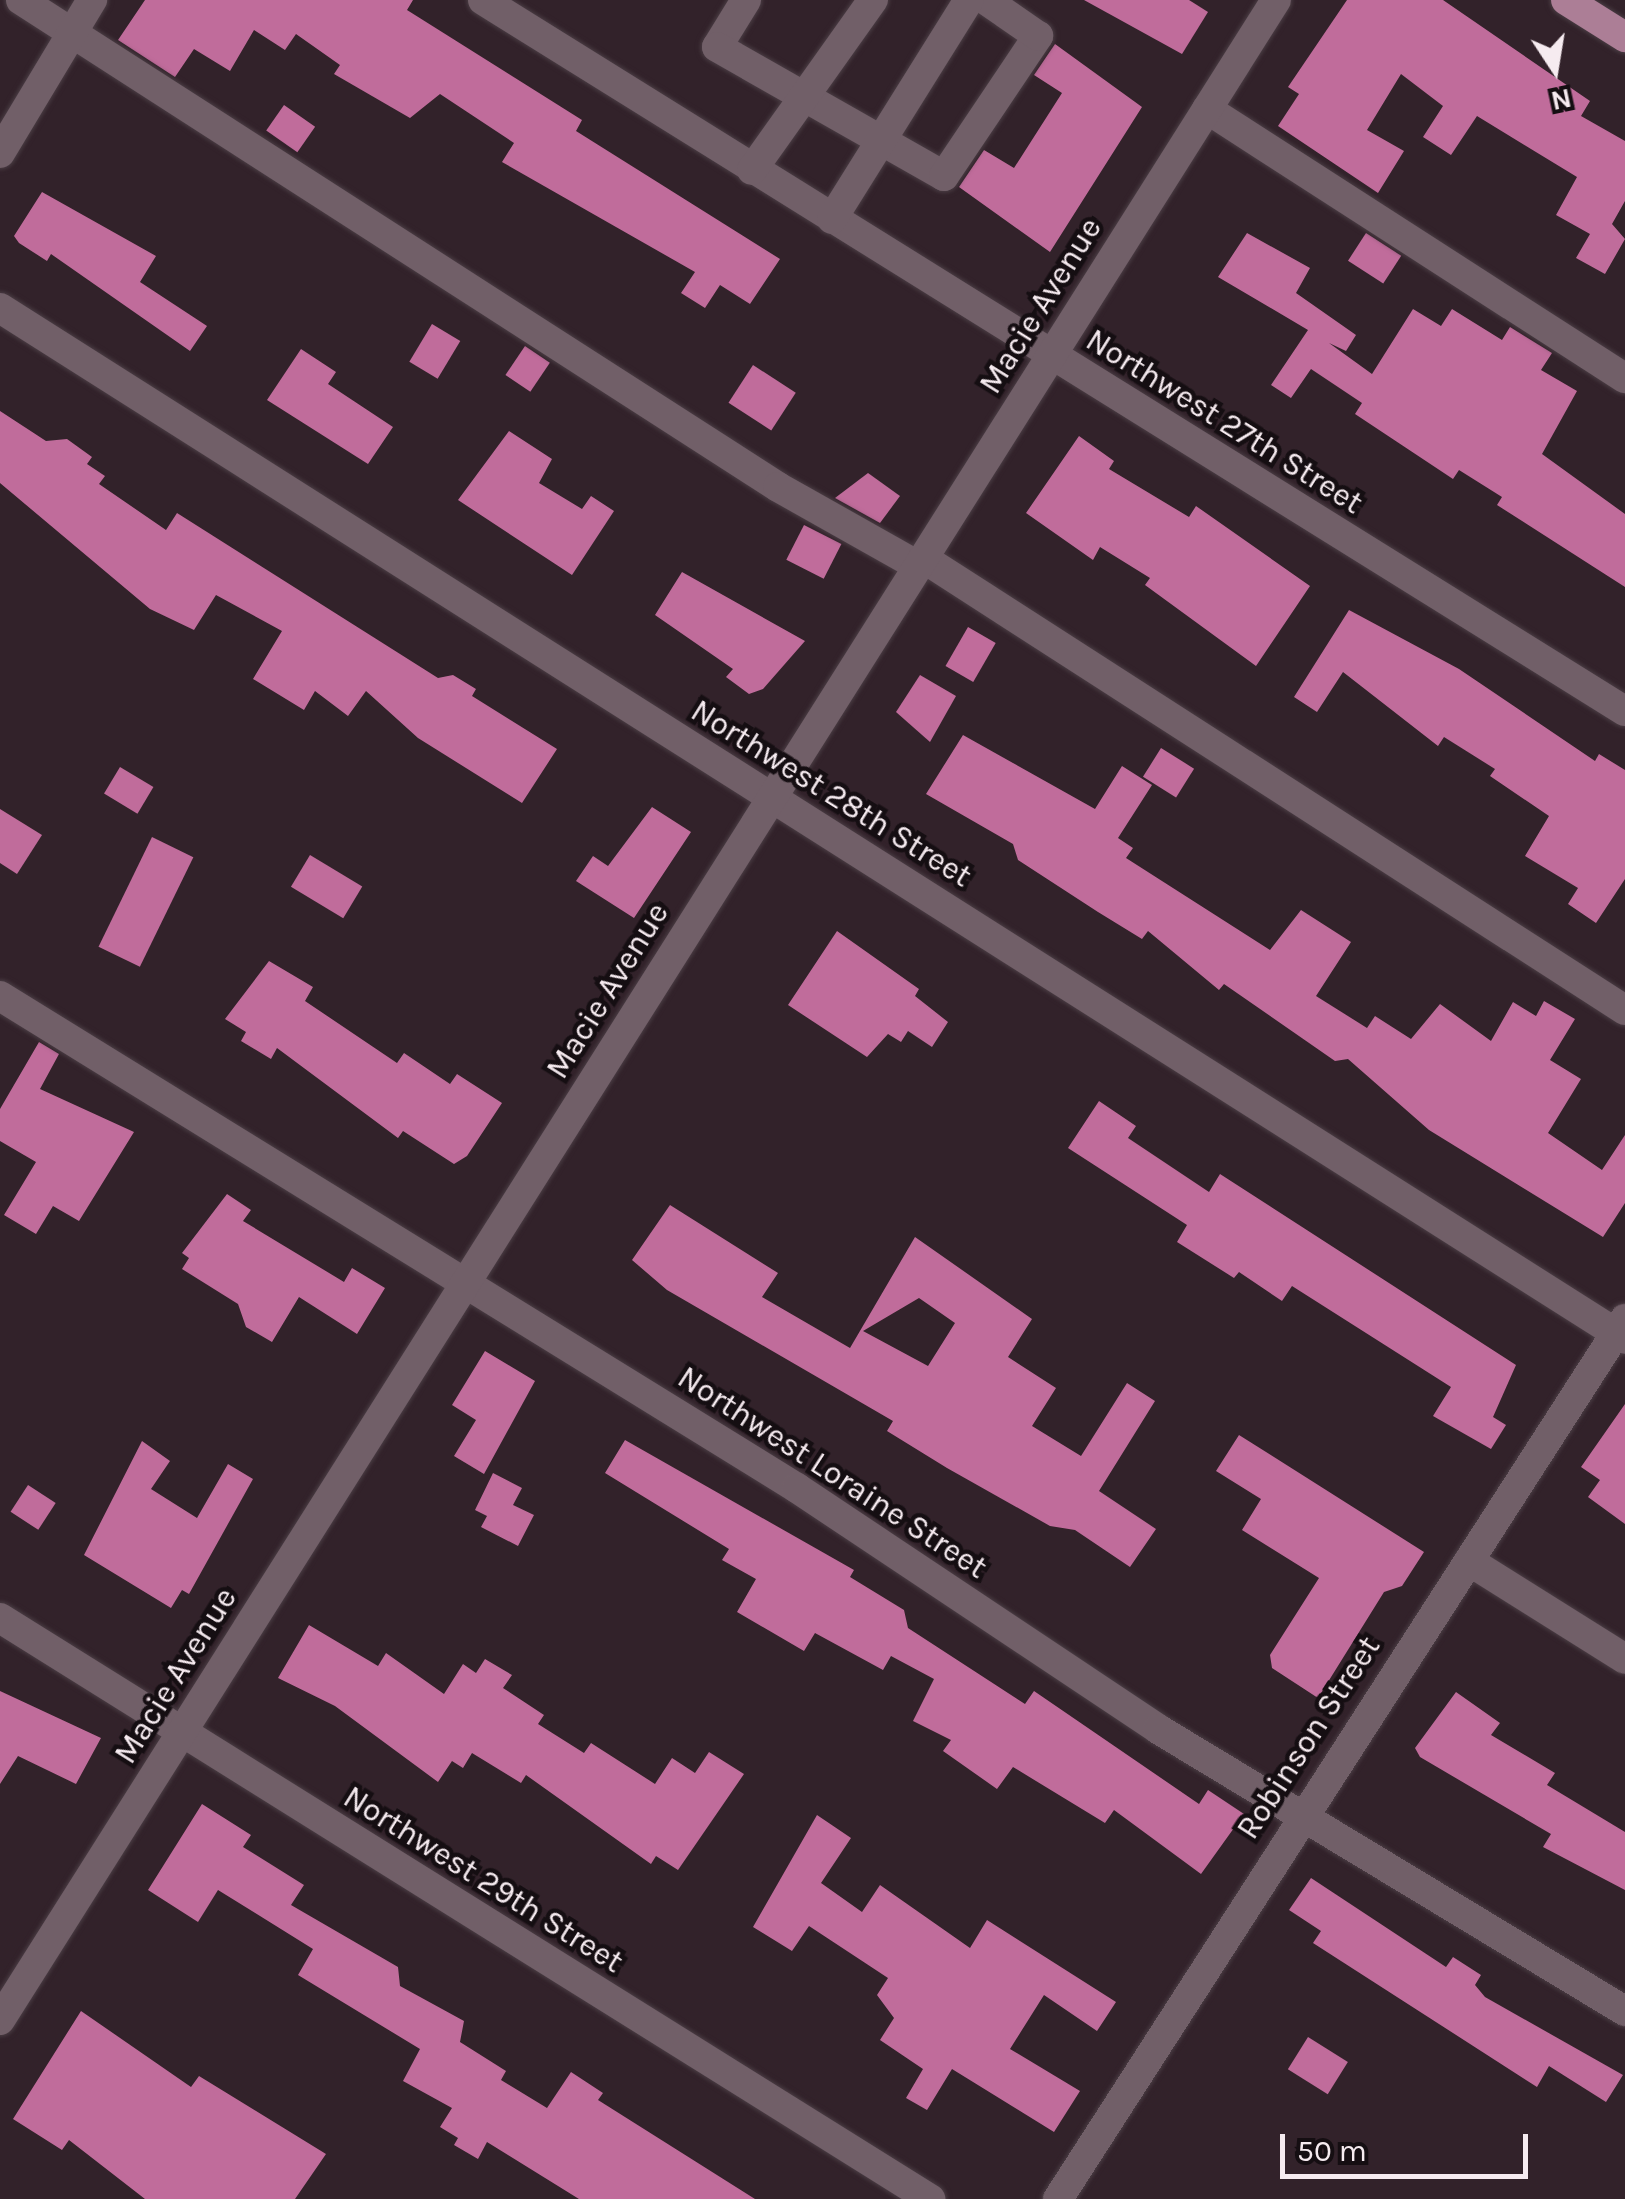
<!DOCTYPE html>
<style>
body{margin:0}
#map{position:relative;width:1625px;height:2199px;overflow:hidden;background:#32222a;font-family:Karla,sans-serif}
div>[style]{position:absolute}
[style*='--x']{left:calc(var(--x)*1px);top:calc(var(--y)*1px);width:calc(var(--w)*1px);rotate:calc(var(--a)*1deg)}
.building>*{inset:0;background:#c06c9b;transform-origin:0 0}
.roads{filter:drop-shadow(0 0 2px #4a3d44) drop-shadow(0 0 2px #4a3d44)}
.minor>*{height:30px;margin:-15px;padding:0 15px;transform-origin:15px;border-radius:15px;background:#715f68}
.major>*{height:30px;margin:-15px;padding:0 15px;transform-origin:15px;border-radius:15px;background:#ac7e96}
span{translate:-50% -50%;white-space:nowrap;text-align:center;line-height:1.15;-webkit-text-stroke:9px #150e12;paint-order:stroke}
.street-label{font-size:32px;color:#f6ebf0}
.north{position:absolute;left:1505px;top:20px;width:100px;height:100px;-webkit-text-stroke:8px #150e12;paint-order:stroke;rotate:168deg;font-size:28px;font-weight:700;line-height:40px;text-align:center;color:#f6ebf0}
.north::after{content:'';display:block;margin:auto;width:35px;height:45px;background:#f6ebf0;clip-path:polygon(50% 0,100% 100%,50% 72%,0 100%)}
.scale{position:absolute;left:1280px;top:2134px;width:248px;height:45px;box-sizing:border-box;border:5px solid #f6ebf0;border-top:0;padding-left:12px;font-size:30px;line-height:35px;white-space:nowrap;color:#f6ebf0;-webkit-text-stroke:8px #150e12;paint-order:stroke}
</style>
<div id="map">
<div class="building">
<div style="clip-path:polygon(145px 0,413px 0,407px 10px,582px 120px,576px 131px,780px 259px,750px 304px,720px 285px,705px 308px,681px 293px,695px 272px,502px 162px,514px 143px,440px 94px,410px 118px,334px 74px,340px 65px,296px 34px,285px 50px,254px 30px,230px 71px,194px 49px,175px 77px,118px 40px)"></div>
<div style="clip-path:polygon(1084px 0,1189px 0,1208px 12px,1182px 54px)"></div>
<div style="clip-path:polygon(1347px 0,1443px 0,1590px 101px,1581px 116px,1625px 141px,1625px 201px,1612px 224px,1625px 239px,1605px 274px,1576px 258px,1590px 234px,1556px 215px,1577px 177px,1477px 116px,1451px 155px,1423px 137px,1443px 106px,1401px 74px,1367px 130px,1404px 151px,1378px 193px,1278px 126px,1299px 94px,1288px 87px)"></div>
<div style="clip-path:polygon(1055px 44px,1142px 107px,1050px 252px,959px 187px,984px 150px,1014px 168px,1062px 93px,1034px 75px)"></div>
<div style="left:284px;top:105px;width:38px;height:31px;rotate:35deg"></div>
<div style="clip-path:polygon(42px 192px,156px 256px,140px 282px,207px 326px,190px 351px,51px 254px,47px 261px,19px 243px,14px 236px)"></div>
<div style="clip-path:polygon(1247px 233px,1310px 268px,1296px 293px,1356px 335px,1346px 351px,1329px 343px,1372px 374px,1413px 309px,1441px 326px,1452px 309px,1502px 340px,1510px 327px,1552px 353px,1541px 370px,1577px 391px,1542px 454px,1625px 514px,1625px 587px,1497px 505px,1502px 497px,1459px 470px,1453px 479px,1355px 414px,1362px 403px,1311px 369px,1291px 398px,1271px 385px,1308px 330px,1218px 277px)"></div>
<div style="left:1366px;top:233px;width:42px;height:33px;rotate:33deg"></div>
<div style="left:432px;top:324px;width:33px;height:44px;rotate:31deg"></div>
<div style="left:525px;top:346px;width:30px;height:35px;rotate:34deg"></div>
<div style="clip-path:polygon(301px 349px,336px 372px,328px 384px,393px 427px,368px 464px,267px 400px)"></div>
<div style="left:753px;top:365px;width:51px;height:45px;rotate:33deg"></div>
<div style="clip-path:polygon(0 411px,46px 441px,67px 439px,92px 457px,87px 464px,105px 476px,99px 484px,166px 530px,177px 513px,438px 678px,453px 675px,476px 689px,472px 696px,557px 749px,522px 803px,418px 738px,366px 691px,348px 716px,315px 691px,304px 710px,253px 679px,282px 631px,216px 595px,194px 630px,150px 609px,0 483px)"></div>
<div style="clip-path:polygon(509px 431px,552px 459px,539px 483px,582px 509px,591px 496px,614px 511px,572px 575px,458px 500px)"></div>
<div style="clip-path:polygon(1079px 436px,1114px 461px,1109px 469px,1189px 517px,1196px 506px,1310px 586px,1256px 666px,1145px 585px,1150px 578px,1100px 547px,1093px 560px,1026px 513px)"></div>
<div style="clip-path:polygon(868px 473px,900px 496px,880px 523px,835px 498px)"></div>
<div style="left:804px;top:525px;width:42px;height:39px;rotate:27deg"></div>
<div style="clip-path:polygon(682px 572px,805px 641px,763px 689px,749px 694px,726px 677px,733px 669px,655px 615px)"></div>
<div style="clip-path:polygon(1349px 610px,1459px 669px,1595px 761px,1599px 754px,1625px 770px,1625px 879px,1596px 923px,1568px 904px,1578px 888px,1525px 856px,1549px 816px,1490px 776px,1495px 769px,1444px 737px,1438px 746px,1343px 672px,1317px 712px,1294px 697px)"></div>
<div style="left:968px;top:627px;width:32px;height:45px;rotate:30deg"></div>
<div style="clip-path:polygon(920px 675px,956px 696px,930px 742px,896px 712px)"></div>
<div style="clip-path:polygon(963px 735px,1095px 809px,1122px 766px,1152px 785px,1118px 838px,1133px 848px,1126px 858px,1270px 950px,1301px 910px,1351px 942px,1316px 996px,1367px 1028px,1375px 1016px,1411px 1039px,1440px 1004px,1491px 1041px,1513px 1002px,1536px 1016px,1544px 1001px,1575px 1019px,1550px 1060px,1581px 1079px,1548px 1133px,1602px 1170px,1625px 1135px,1625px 1203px,1603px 1237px,1429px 1130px,1348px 1059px,1335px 1061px,1224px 984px,1219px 990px,1148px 931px,1142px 939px,1098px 912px,1018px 860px,1013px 844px,926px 794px)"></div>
<div style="left:1161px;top:748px;width:39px;height:34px;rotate:32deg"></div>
<div style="left:120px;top:767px;width:39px;height:31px;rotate:31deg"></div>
<div style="clip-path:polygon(652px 807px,691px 832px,634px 918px,576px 881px,593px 856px,608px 866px)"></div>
<div style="clip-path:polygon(0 809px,42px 835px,17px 874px,0 863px)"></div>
<div style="left:152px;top:837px;width:46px;height:122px;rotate:26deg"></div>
<div style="left:310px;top:855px;width:61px;height:37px;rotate:31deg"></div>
<div style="clip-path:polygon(837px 931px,919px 989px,915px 996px,948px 1022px,932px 1047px,908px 1031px,901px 1042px,888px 1034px,867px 1057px,788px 1005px)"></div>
<div style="clip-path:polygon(269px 961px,313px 987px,305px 1001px,397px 1063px,404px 1053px,450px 1084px,457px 1074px,502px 1103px,467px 1156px,454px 1164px,403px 1131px,398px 1138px,277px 1048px,271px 1059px,241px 1041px,246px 1032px,225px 1019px)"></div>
<div style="clip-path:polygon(39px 1042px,59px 1054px,40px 1089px,134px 1132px,79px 1221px,53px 1206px,36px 1234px,4px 1215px,36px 1162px,0 1141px,0 1109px)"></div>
<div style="clip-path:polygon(1099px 1101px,1136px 1126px,1128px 1138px,1209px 1192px,1220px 1174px,1516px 1365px,1493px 1417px,1506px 1425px,1491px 1449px,1433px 1416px,1451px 1387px,1292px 1286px,1282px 1301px,1239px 1272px,1234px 1278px,1177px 1242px,1187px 1225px,1068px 1148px)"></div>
<div style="clip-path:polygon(227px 1194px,251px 1210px,243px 1221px,344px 1282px,352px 1268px,385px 1288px,357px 1334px,299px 1297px,272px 1342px,246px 1327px,238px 1304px,182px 1269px,189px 1258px,182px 1253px)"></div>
<div style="clip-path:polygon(evenodd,670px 1205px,778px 1273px,762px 1297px,850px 1348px,915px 1237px,1032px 1319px,1008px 1357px,1056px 1388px,1032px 1426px,1081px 1456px,1127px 1383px,1155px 1401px,1099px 1491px,1156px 1529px,1130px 1567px,1075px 1530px,1050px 1526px,947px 1468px,887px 1431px,893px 1421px,667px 1290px,632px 1260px,670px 1205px,919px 1298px,955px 1323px,928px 1366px,863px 1331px,919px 1298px)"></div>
<div style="clip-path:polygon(485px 1351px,535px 1381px,484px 1474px,454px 1456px,476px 1420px,452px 1405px)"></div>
<div style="clip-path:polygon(1625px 1404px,1625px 1524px,1588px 1497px,1600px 1480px,1581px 1467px)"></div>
<div style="clip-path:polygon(1239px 1435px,1424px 1552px,1402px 1586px,1384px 1592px,1318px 1698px,1272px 1668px,1270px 1655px,1319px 1578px,1242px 1530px,1261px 1499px,1216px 1471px)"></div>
<div style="clip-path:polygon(625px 1440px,854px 1570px,850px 1577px,904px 1610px,908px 1628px,1025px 1704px,1034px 1691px,1199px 1804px,1208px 1790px,1244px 1814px,1201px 1874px,1114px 1810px,1105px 1823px,1013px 1767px,997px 1789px,943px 1751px,951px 1740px,913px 1721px,934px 1679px,891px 1656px,883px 1670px,815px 1633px,804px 1651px,737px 1612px,756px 1579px,722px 1560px,729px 1549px,605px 1473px)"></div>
<div style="clip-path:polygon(142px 1441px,170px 1461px,151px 1489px,197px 1518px,228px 1464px,253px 1479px,189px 1594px,182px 1590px,171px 1608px,84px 1555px)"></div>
<div style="clip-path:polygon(493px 1473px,522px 1488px,513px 1505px,534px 1515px,518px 1546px,481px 1527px,487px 1516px,475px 1510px)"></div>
<div style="left:28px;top:1485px;width:33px;height:32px;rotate:33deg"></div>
<div style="clip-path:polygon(309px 1625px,378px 1666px,386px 1653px,444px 1694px,463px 1664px,476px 1673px,485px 1659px,512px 1675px,503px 1688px,544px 1715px,538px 1724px,584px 1753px,591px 1743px,655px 1784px,672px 1758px,695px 1773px,709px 1752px,744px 1774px,678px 1870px,656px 1856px,651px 1864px,526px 1775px,521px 1783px,472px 1753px,463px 1768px,452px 1761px,438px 1782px,335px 1706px,278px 1678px)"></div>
<div style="clip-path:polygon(0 1691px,101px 1738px,76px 1784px,18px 1756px,0 1784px)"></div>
<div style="clip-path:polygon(1456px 1692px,1500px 1723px,1491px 1735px,1555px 1773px,1547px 1785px,1625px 1832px,1625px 1890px,1543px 1847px,1551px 1834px,1420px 1757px,1415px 1748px)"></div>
<div style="clip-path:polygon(202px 1804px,251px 1835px,243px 1847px,304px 1885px,291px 1905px,398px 1967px,400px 1986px,464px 2021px,460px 2042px,506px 2071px,501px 2080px,547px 2108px,571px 2072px,603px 2093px,598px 2100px,755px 2199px,579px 2199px,487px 2142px,478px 2159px,454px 2145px,458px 2138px,440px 2127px,452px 2108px,403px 2081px,420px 2049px,298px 1975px,313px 1949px,218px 1890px,198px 1922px,148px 1890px)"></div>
<div style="clip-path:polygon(817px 1815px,851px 1838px,821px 1883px,862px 1912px,880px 1885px,970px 1948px,987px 1920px,1116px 2002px,1097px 2031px,1044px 1995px,1010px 2049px,1080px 2091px,1054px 2132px,952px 2069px,927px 2110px,906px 2098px,923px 2069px,880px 2040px,894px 2018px,877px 1995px,888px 1978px,809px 1926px,792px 1951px,753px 1927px)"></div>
<div style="clip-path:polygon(1311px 1878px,1446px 1967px,1453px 1957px,1481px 1975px,1475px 1985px,1485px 1997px,1623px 2075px,1606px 2102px,1549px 2066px,1537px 2087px,1313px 1943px,1321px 1931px,1289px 1910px)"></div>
<div style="clip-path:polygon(81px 2011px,191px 2087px,199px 2076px,326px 2154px,295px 2199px,145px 2199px,69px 2140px,62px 2150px,13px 2119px)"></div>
<div style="left:1308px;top:2037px;width:47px;height:38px;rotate:32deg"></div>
</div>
<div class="roads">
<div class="minor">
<div style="--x:21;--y:0;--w:900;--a:32.75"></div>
<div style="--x:778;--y:487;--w:161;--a:29.4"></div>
<div style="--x:483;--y:0;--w:1345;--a:31.91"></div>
<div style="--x:746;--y:0;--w:55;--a:121.7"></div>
<div style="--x:717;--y:47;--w:261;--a:29.6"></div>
<div style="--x:944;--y:176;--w:169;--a:-56.1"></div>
<div style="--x:1038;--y:36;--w:63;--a:-145.3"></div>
<div style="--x:1207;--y:109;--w:497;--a:32.8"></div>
<div style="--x:0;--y:153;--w:179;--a:-59"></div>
<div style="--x:752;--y:170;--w:209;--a:-54.6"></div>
<div style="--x:832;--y:219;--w:258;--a:-58"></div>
<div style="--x:0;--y:308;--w:1924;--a:32.39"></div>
<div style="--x:923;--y:558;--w:835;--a:32.78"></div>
<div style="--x:0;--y:996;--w:937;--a:31.69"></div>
<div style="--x:797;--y:1488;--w:434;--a:33.7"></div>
<div style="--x:1158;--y:1729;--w:546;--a:31.13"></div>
<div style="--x:1469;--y:1561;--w:184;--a:32.1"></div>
<div style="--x:0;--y:1618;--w:1097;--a:31.99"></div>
<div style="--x:0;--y:2020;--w:2389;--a:-57.72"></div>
<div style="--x:1058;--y:2199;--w:1047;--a:-57.21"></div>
</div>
<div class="major">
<div style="--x:1566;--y:0;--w:70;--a:32.1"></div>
</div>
</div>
<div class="street-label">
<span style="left:1041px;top:306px;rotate:-58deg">Macie Avenue</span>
<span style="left:1224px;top:422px;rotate:32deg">Northwest 27th Street</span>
<span style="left:831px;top:794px;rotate:32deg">Northwest 28th Street</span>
<span style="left:608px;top:991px;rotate:-58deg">Macie Avenue</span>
<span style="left:832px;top:1473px;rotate:33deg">Northwest Loraine Street</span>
<span style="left:176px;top:1676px;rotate:-58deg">Macie Avenue</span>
<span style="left:1309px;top:1738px;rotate:-57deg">Robinson Street</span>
<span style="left:483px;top:1880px;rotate:32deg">Northwest 29th Street</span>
</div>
<div class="north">N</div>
<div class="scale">50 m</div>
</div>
